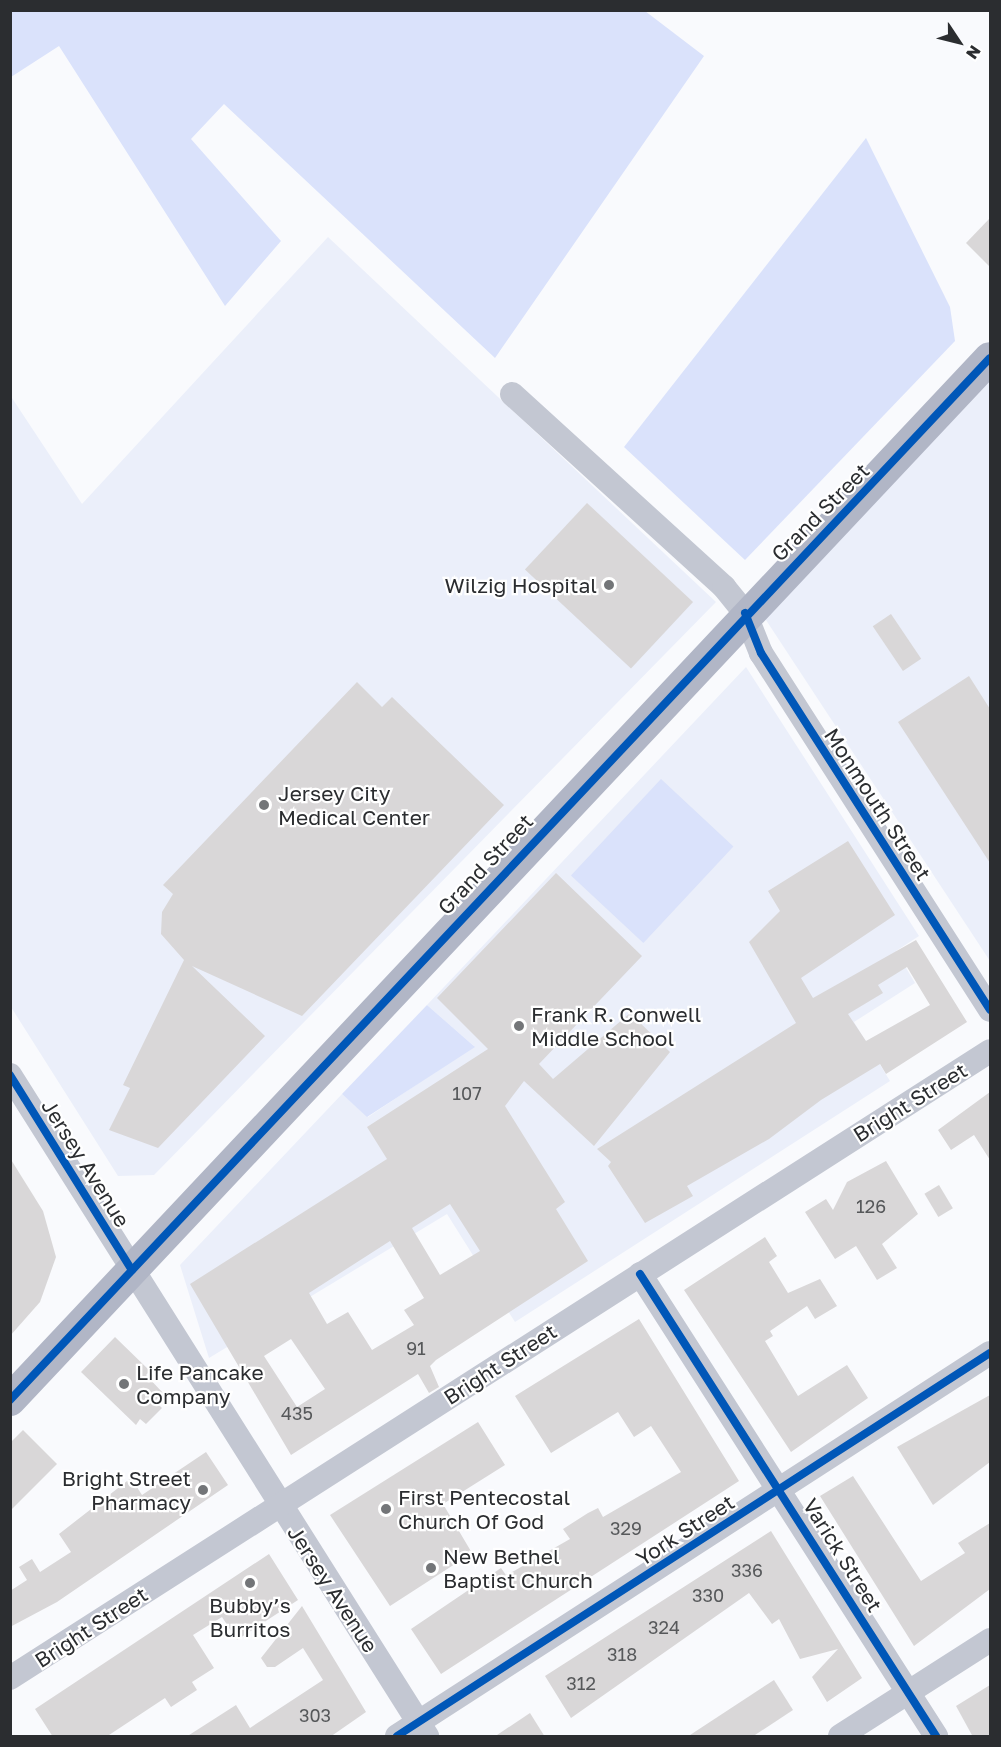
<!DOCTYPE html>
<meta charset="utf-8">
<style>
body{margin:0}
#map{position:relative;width:1001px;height:1747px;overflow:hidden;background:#f9fafd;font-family:"Golos Text",sans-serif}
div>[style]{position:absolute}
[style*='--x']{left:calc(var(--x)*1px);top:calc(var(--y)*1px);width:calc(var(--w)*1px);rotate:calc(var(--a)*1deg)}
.built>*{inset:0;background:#ebeffa}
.green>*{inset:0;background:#dae2fb;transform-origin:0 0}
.building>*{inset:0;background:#d9d7d8;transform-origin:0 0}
.minor>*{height:24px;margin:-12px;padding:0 12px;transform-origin:12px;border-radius:12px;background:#c3c7d2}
.major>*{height:32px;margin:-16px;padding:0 16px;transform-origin:16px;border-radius:16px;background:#b1b6c6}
.cycleway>*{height:8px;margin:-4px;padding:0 4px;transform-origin:4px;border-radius:4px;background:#0057b8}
.dots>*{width:16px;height:16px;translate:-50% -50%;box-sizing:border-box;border:3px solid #fff;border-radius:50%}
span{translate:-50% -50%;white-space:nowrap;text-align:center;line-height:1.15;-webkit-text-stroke:4.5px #fff;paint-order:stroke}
.number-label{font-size:18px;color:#56585a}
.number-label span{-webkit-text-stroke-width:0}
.street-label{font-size:21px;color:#2b2d30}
.poi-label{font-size:21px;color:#2b2d30}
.right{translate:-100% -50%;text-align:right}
.left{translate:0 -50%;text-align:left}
.frame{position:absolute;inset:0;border:12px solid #2b2d30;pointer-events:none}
.north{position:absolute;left:929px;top:12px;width:60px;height:60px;-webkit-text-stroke:4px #fff;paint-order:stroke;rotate:125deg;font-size:16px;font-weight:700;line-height:24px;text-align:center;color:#2b2d30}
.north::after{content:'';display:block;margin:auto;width:21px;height:27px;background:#2b2d30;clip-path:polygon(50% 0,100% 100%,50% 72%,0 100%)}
</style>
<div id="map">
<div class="built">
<div style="clip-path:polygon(328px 237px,716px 602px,154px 1175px,118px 1176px,11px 1007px,10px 395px,82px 504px)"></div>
<div style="clip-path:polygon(990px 377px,990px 961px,764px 617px)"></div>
<div style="clip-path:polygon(746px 667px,919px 936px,896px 951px,915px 983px,854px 1022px,890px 1081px,515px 1322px,447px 1214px,209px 1358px,180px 1265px,342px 1094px,368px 1117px,474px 1046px,427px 1005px)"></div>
</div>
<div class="green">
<div style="clip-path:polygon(11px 10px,645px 11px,704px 56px,495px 358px,224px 104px,191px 139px,281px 241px,225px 306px,59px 46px,11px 77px)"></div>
<div style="clip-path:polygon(866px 138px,950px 307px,955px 341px,745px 560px,624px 447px)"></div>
<div style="left:661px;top:779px;width:99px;height:132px;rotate:43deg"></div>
<div style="clip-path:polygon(427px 1005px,475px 1047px,367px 1117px,342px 1094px)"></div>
</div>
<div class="building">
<div style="clip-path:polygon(990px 218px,990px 267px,966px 243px)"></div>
<div style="left:587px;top:503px;width:145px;height:91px;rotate:43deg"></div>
<div style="left:891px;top:614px;width:54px;height:22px;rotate:56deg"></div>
<div style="clip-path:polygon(969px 676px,990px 709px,990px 863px,898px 722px)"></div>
<div style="clip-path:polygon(357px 682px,382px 707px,392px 697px,504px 805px,302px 1016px,192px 966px,265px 1036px,158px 1148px,109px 1130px,130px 1088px,123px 1085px,184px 960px,161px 934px,162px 912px,173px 894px,163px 885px)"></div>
<div style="clip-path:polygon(evenodd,848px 841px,895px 915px,801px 978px,813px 998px,916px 940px,967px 1022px,886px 1074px,880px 1064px,821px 1100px,769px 1139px,687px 1186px,693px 1196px,645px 1223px,608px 1166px,611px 1162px,597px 1149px,796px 1023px,749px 942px,780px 911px,768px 891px,848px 841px,907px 967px,930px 1005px,866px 1041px,848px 1014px,883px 993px,878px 985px,907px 967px)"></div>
<div style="clip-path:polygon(evenodd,556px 873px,642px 956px,539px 1064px,553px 1079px,630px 1013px,670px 1052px,594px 1146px,524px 1081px,505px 1106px,565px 1202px,556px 1209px,588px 1261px,436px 1360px,430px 1366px,439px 1387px,429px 1393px,418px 1374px,291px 1455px,190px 1284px,387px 1159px,367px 1127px,488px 1049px,437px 998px,556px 873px,450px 1204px,480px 1251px,440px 1275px,412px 1228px,450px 1204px,556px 873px,390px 1241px,424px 1298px,404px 1310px,414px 1325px,372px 1350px,348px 1312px,327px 1324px,309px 1293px,390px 1241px,556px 873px,291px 1339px,325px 1389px,297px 1407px,264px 1356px,291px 1339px)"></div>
<div style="clip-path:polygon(990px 1092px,990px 1160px,974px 1135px,951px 1150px,938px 1130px)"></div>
<div style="clip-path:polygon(10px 1158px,43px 1211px,56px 1257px,40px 1302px,10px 1336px)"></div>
<div style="clip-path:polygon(886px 1161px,918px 1214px,882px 1244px,897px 1268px,877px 1280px,856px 1246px,835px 1259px,805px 1212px,826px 1199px,833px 1210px,847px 1182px)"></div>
<div style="left:939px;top:1185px;width:27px;height:17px;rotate:59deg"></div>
<div style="clip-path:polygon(765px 1237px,777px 1256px,769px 1262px,788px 1293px,820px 1279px,837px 1306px,815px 1319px,807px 1306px,770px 1331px,773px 1336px,765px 1341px,798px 1396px,847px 1365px,868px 1398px,791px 1452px,684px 1290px)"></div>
<div style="clip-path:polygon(639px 1319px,739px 1481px,441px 1674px,411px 1629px,501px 1568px,506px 1575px,514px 1571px,570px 1539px,563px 1529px,588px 1513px,598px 1508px,603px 1517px,681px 1472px,651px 1426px,634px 1437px,618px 1412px,551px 1453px,515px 1396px)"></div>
<div style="clip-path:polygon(115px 1337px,150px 1371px,146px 1375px,163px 1393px,155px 1401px,162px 1408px,146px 1424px,140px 1419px,136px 1425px,81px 1372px)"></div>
<div style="clip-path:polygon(990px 1395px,990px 1462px,933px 1505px,897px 1447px)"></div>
<div style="clip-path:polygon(478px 1422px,505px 1465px,443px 1504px,472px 1553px,390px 1606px,330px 1515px)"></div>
<div style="clip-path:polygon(23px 1430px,57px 1464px,10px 1511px,10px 1443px)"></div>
<div style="clip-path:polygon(206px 1452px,228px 1485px,57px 1602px,10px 1627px,10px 1591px,27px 1580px,19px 1567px,32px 1559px,40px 1572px,71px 1552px,59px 1534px,131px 1478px,142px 1495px)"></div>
<div style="clip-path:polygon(853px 1476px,921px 1581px,965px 1553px,958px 1543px,990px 1523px,990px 1589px,914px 1646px,820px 1496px)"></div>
<div style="clip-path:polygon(771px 1531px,862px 1678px,827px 1702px,812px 1677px,838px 1649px,800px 1659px,779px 1619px,772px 1624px,749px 1593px,571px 1718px,545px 1676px)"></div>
<div style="clip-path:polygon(269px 1554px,298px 1600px,237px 1640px,222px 1617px,193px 1635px,214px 1668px,192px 1682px,197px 1690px,171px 1707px,165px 1698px,106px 1737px,53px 1737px,35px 1709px)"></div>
<div style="clip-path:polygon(302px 1606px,366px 1712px,330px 1737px,186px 1737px,236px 1705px,250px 1728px,323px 1680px,303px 1648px,275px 1667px,267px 1667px,261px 1658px)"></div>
<div style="clip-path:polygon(774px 1680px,793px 1710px,752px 1737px,687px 1737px)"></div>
<div style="clip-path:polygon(990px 1685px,990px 1737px,973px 1737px,956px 1706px)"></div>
<div style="clip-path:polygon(530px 1713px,545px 1737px,494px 1737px)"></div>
</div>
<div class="minor">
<div style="--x:512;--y:394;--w:287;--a:42.3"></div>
<div style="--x:724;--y:587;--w:33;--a:51"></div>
<div style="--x:745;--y:613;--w:43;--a:68.2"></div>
<div style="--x:761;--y:653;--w:424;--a:57.3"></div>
<div style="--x:10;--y:1075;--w:782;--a:57.75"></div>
<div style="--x:640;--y:1274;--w:549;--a:57.35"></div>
<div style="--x:10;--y:1678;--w:1163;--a:-32.61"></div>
<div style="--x:397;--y:1736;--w:706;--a:-32.86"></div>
<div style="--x:840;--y:1736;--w:178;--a:-32.6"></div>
</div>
<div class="major">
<div style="--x:10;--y:1400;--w:1430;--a:-46.76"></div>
</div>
<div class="cycleway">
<div style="--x:745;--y:613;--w:43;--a:68.2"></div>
<div style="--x:761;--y:653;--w:424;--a:57.3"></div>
<div style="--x:10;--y:1075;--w:230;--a:58"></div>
<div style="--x:640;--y:1274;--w:549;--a:57.35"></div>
<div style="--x:10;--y:1400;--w:1430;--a:-46.76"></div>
<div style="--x:397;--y:1736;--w:706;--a:-32.86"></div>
</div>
<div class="dots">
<div style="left:609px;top:585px;background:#737578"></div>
<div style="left:264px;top:805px;background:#737578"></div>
<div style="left:519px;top:1026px;background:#737578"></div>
<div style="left:124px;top:1384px;background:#737578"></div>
<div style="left:203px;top:1490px;background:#737578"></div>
<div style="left:386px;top:1509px;background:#737578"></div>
<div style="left:431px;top:1568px;background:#737578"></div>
<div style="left:250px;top:1583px;background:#737578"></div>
</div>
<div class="number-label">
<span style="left:467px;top:1093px">107</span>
<span style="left:871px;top:1206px">126</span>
<span style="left:416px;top:1348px">91</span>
<span style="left:297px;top:1413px">435</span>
<span style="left:626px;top:1528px">329</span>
<span style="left:747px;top:1570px">336</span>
<span style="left:708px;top:1595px">330</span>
<span style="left:664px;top:1627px">324</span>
<span style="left:622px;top:1654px">318</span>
<span style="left:581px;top:1683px">312</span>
<span style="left:315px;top:1715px">303</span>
</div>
<div class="street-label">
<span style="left:820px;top:512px;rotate:-45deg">Grand Street</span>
<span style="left:878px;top:804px;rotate:57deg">Monmouth Street</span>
<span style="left:485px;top:864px;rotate:-47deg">Grand Street</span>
<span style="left:910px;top:1102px;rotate:-32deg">Bright Street</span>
<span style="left:86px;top:1163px;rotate:58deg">Jersey Avenue</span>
<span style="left:500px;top:1364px;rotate:-33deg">Bright Street</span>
<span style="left:685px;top:1530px;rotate:-33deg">York Street</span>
<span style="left:843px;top:1555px;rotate:58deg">Varick Street</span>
<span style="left:333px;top:1589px;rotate:57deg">Jersey Avenue</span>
<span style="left:91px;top:1627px;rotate:-33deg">Bright Street</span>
</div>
<div class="poi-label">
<span class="right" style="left:597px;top:585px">Wilzig Hospital</span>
<span class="left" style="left:278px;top:805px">Jersey City<br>Medical Center</span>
<span class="left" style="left:531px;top:1026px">Frank R. Conwell<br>Middle School</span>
<span class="left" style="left:136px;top:1384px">Life Pancake<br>Company</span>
<span class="right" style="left:191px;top:1490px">Bright Street<br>Pharmacy</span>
<span class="left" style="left:398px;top:1509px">First Pentecostal<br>Church Of God</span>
<span class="left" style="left:443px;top:1568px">New Bethel<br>Baptist Church</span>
<span style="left:250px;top:1617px">Bubby’s<br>Burritos</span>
</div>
<div class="frame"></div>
<div class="north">N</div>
</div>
